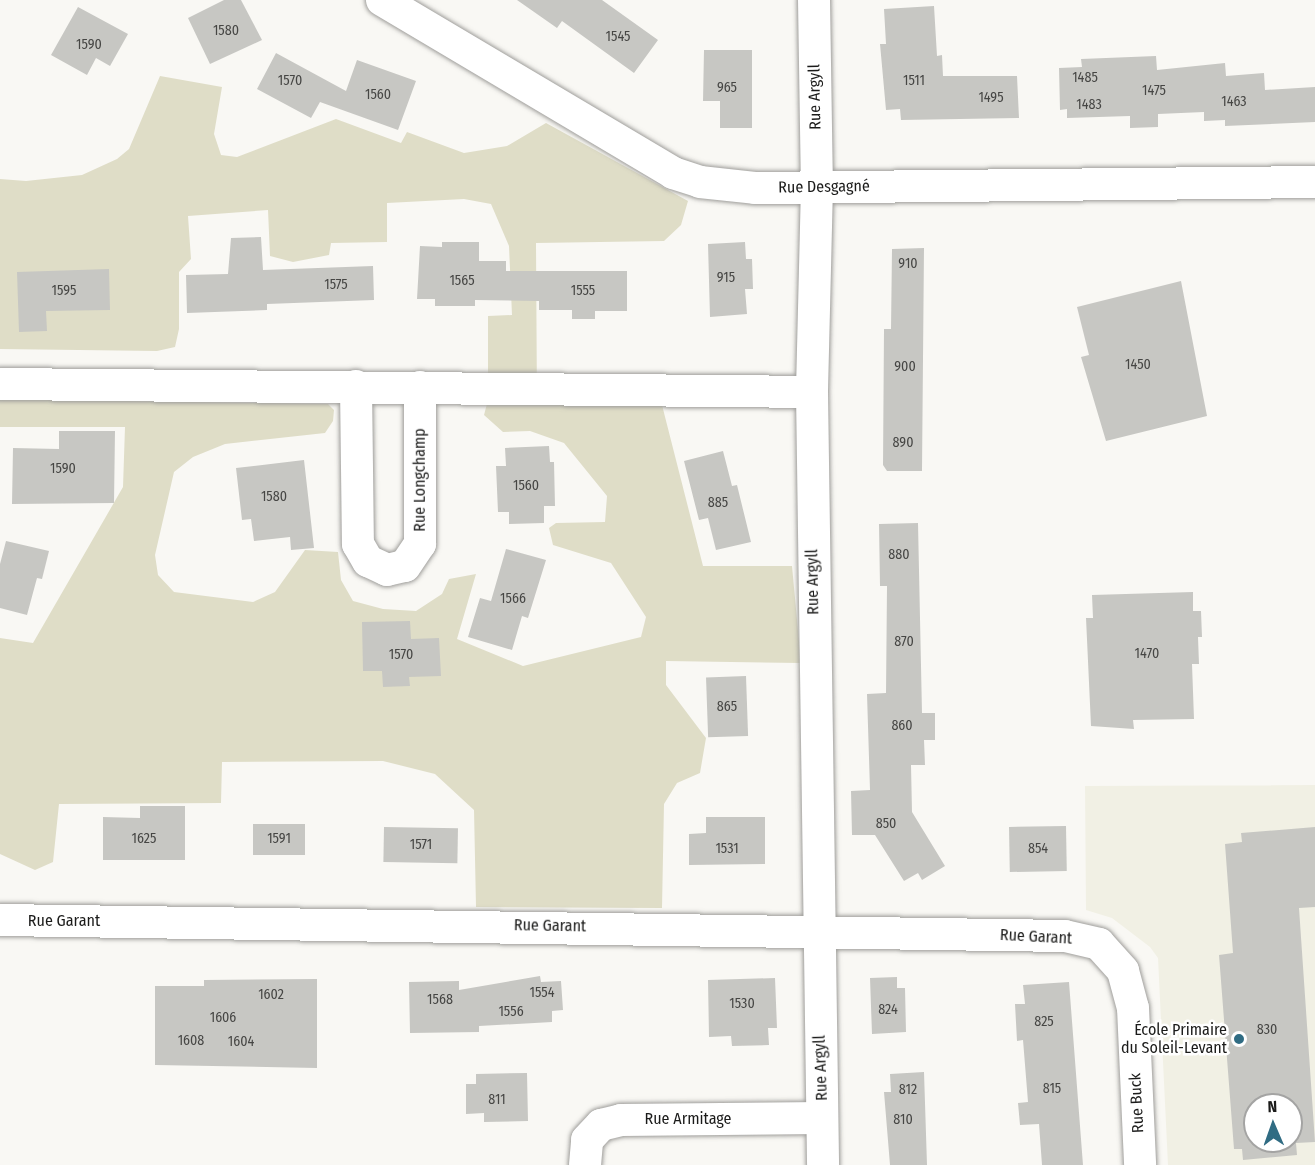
<!DOCTYPE html>
<meta charset="utf-8">
<style>
body{margin:0}
#map{position:relative;width:1315px;height:1165px;overflow:hidden;background:#f9f8f4;font-family:"Fira Sans Condensed",sans-serif}
div>[style]{position:absolute}
[style*='--x']{left:calc(var(--x)*1px);top:calc(var(--y)*1px);width:calc(var(--w)*1px);rotate:calc(var(--a)*1deg)}
.built>*{inset:0;background:#f1f0e4}
.green>*{inset:0;background:#dfddc7}
.building>*{inset:0;background:#c7c7c3;transform-origin:0 0}
.roads{filter:drop-shadow(0 0 2px #9f9e9b) drop-shadow(0 0 2px #9f9e9b)}
.street>*{height:32px;margin:-16px;padding:0 16px;transform-origin:16px;border-radius:16px;background:#fff}
.dots>*{width:16px;height:16px;translate:-50% -50%;box-sizing:border-box;border:3px solid #fff;border-radius:50%}
span{translate:-50% -50%;white-space:nowrap;text-align:center;line-height:1.15;-webkit-text-stroke:5px #fff;paint-order:stroke}
.number-label{font-size:14px;color:#464644}
.number-label span{-webkit-text-stroke-width:0}
.street-label{font-size:16px;color:#1b1b1a}
.poi-label{font-size:16px;color:#1b1b1a}
.right{translate:-100% -50%;text-align:right}
.north{position:absolute;left:1243px;top:1093px;width:60px;height:60px;box-sizing:border-box;background:#fff;border:2px solid #a4a4a3;border-radius:50%;rotate:358deg;font-size:16px;font-weight:700;line-height:24px;text-align:center;color:#1b1b1a}
.north::after{content:'';display:block;margin:auto;width:21px;height:27px;background:#306c83;clip-path:polygon(50% 0,100% 100%,50% 72%,0 100%)}
</style>
<div id="map">
<div class="built">
<div style="clip-path:polygon(evenodd,1315px 785px,1315px 1165px,1168px 1165px,1158px 958px,1150px 947px,1112px 918px,1086px 910px,1085px 786px,1315px 785px,1255px 1105px,1291px 1105px,1291px 1141px,1255px 1141px,1255px 1105px)"></div>
</div>
<div class="green">
<div style="clip-path:polygon(160px 76px,222px 87px,214px 134px,221px 155px,237px 157px,336px 119px,401px 143px,407px 132px,464px 153px,507px 146px,546px 123px,688px 201px,681px 225px,664px 241px,536px 243px,537px 405px,662px 405px,703px 566px,792px 566px,801px 663px,666px 661px,666px 685px,706px 738px,700px 773px,677px 783px,664px 804px,662px 908px,476px 907px,474px 810px,435px 774px,383px 761px,222px 762px,221px 803px,59px 804px,53px 862px,35px 870px,0 854px,0 638px,33px 643px,123px 487px,125px 427px,0 427px,0 399px,328px 404px,334px 410px,333px 421px,325px 433px,225px 444px,193px 457px,174px 472px,155px 555px,158px 575px,174px 592px,253px 602px,275px 592px,305px 550px,338px 552px,341px 580px,353px 601px,383px 609px,416px 611px,442px 594px,449px 579px,476px 574px,457px 639px,523px 666px,641px 637px,646px 617px,611px 563px,553px 545px,549px 528px,556px 523px,605px 522px,607px 496px,564px 443px,530px 431px,503px 432px,484px 415px,488px 400px,488px 316px,512px 315px,509px 246px,491px 204px,464px 199px,387px 203px,387px 242px,331px 243px,329px 255px,293px 262px,270px 256px,268px 210px,188px 216px,191px 259px,179px 272px,179px 329px,175px 347px,157px 351px,0 349px,0 179px,26px 181px,82px 175px,117px 159px,129px 149px)"></div>
</div>
<div class="building">
<div style="clip-path:polygon(224px 0,241px 0,262px 40px,210px 64px,188px 18px)"></div>
<div style="clip-path:polygon(517px 0,602px 0,658px 40px,634px 73px,562px 21px,557px 28px)"></div>
<div style="clip-path:polygon(934px 6px,937px 56px,942px 55px,943px 76px,1017px 76px,1019px 118px,901px 120px,900px 109px,886px 110px,880px 44px,886px 44px,884px 9px)"></div>
<div style="clip-path:polygon(78px 7px,128px 34px,110px 66px,96px 58px,87px 75px,51px 55px)"></div>
<div style="clip-path:polygon(704px 50px,752px 50px,752px 128px,720px 128px,720px 101px,703px 101px)"></div>
<div style="clip-path:polygon(276px 53px,346px 91px,357px 60px,416px 81px,398px 130px,320px 102px,311px 118px,257px 89px)"></div>
<div style="clip-path:polygon(1156px 56px,1157px 70px,1225px 63px,1226px 76px,1264px 73px,1265px 90px,1315px 87px,1315px 122px,1225px 126px,1225px 120px,1204px 121px,1204px 112px,1158px 114px,1158px 127px,1130px 128px,1130px 116px,1067px 118px,1067px 109px,1060px 110px,1059px 68px,1082px 67px,1081px 59px)"></div>
<div style="clip-path:polygon(261px 237px,263px 270px,373px 266px,374px 300px,267px 304px,267px 310px,187px 313px,186px 275px,228px 274px,231px 238px)"></div>
<div style="clip-path:polygon(442px 242px,479px 242px,479px 261px,506px 261px,506px 271px,627px 271px,627px 311px,595px 311px,595px 319px,572px 319px,572px 310px,539px 310px,539px 301px,475px 300px,475px 306px,435px 306px,435px 299px,417px 299px,420px 246px,442px 247px)"></div>
<div style="clip-path:polygon(745px 242px,746px 259px,752px 259px,753px 289px,745px 289px,747px 314px,710px 317px,708px 244px)"></div>
<div style="clip-path:polygon(924px 248px,922px 471px,887px 471px,883px 465px,884px 329px,891px 329px,892px 249px)"></div>
<div style="clip-path:polygon(109px 269px,110px 310px,46px 311px,47px 331px,19px 332px,17px 272px)"></div>
<div style="clip-path:polygon(1181px 281px,1207px 416px,1106px 441px,1081px 357px,1089px 355px,1077px 307px)"></div>
<div style="clip-path:polygon(59px 431px,115px 431px,114px 503px,12px 504px,13px 448px,59px 449px)"></div>
<div style="clip-path:polygon(549px 446px,550px 462px,554px 462px,555px 506px,544px 506px,544px 523px,509px 524px,509px 512px,498px 512px,496px 466px,506px 466px,505px 448px)"></div>
<div style="clip-path:polygon(723px 451px,732px 486px,737px 485px,751px 542px,716px 550px,708px 518px,699px 520px,684px 461px)"></div>
<div style="clip-path:polygon(304px 460px,314px 548px,291px 550px,290px 537px,254px 541px,251px 519px,242px 520px,236px 468px)"></div>
<div style="clip-path:polygon(918px 523px,922px 713px,935px 713px,935px 740px,924px 740px,925px 765px,911px 765px,912px 812px,945px 866px,922px 880px,918px 873px,904px 881px,875px 835px,852px 835px,851px 791px,870px 790px,867px 694px,886px 693px,887px 586px,880px 586px,879px 524px)"></div>
<div style="clip-path:polygon(6px 541px,49px 551px,42px 579px,37px 578px,27px 615px,0 608px,0 564px)"></div>
<div style="clip-path:polygon(506px 549px,546px 560px,528px 618px,522px 616px,512px 650px,468px 637px,480px 598px,491px 601px)"></div>
<div style="clip-path:polygon(1193px 592px,1193px 611px,1201px 611px,1202px 637px,1198px 637px,1199px 664px,1192px 664px,1194px 719px,1133px 720px,1134px 729px,1091px 726px,1086px 618px,1093px 618px,1092px 595px)"></div>
<div style="clip-path:polygon(410px 621px,411px 639px,439px 638px,441px 676px,409px 677px,410px 686px,383px 687px,382px 671px,363px 671px,362px 622px)"></div>
<div style="left:746px;top:676px;width:60px;height:40px;rotate:88deg"></div>
<div style="clip-path:polygon(140px 806px,185px 806px,185px 860px,103px 860px,103px 817px,140px 818px)"></div>
<div style="clip-path:polygon(706px 817px,765px 817px,765px 864px,689px 865px,689px 834px,706px 833px)"></div>
<div style="left:253px;top:824px;width:52px;height:31px"></div>
<div style="left:1066px;top:826px;width:45px;height:57px;rotate:89deg"></div>
<div style="left:384px;top:827px;width:74px;height:35px;rotate:1deg"></div>
<div style="clip-path:polygon(evenodd,1315px 827px,1315px 907px,1299px 908px,1315px 1142px,1296px 1143px,1297px 1155px,1243px 1160px,1242px 1149px,1234px 1149px,1219px 955px,1233px 953px,1225px 844px,1242px 842px,1241px 833px,1315px 827px,1255px 1105px,1291px 1105px,1291px 1141px,1255px 1141px,1255px 1105px)"></div>
<div style="clip-path:polygon(540px 976px,541px 982px,561px 981px,563px 1010px,552px 1011px,552px 1022px,479px 1026px,479px 1032px,410px 1033px,409px 982px,459px 981px,459px 990px)"></div>
<div style="clip-path:polygon(897px 977px,897px 988px,905px 988px,906px 1032px,872px 1034px,870px 978px)"></div>
<div style="clip-path:polygon(775px 978px,777px 1028px,768px 1028px,769px 1045px,732px 1046px,731px 1036px,709px 1037px,708px 980px)"></div>
<div style="clip-path:polygon(317px 979px,317px 1068px,155px 1065px,155px 986px,204px 986px,204px 980px)"></div>
<div style="clip-path:polygon(1069px 982px,1083px 1165px,1042px 1165px,1039px 1124px,1020px 1125px,1018px 1103px,1028px 1102px,1023px 1040px,1017px 1041px,1015px 1004px,1025px 1004px,1023px 985px)"></div>
<div style="clip-path:polygon(924px 1072px,927px 1165px,890px 1165px,884px 1092px,891px 1092px,890px 1074px)"></div>
<div style="clip-path:polygon(527px 1073px,528px 1121px,484px 1122px,484px 1113px,466px 1114px,466px 1084px,476px 1084px,476px 1074px)"></div>
</div>
<div class="roads">
<div class="street">
<div style="--x:382;--y:0;--w:339;--a:30.7"></div>
<div style="--x:673;--y:173;--w:28;--a:18"></div>
<div style="--x:700;--y:182;--w:55;--a:6.2"></div>
<div style="--x:755;--y:188;--w:560;--a:-0.61"></div>
<div style="--x:814;--y:0;--w:186;--a:89.1"></div>
<div style="--x:817;--y:186;--w:206;--a:91.4"></div>
<div style="--x:812;--y:392;--w:773;--a:89.18"></div>
<div style="--x:0;--y:384;--w:812;--a:0.56"></div>
<div style="--x:356;--y:386;--w:158;--a:89.3"></div>
<div style="--x:358;--y:544;--w:20;--a:60"></div>
<div style="--x:368;--y:561;--w:21;--a:25"></div>
<div style="--x:387;--y:570;--w:18;--a:-13"></div>
<div style="--x:405;--y:566;--w:27;--a:-56"></div>
<div style="--x:420;--y:544;--w:157;--a:-90"></div>
<div style="--x:0;--y:920;--w:1065;--a:0.86"></div>
<div style="--x:1065;--y:936;--w:35;--a:13"></div>
<div style="--x:1099;--y:944;--w:36;--a:48"></div>
<div style="--x:1123;--y:971;--w:38;--a:75"></div>
<div style="--x:1133;--y:1008;--w:157;--a:87.4"></div>
<div style="--x:585;--y:1165;--w:25;--a:-85"></div>
<div style="--x:587;--y:1140;--w:21;--a:-47"></div>
<div style="--x:601;--y:1125;--w:21;--a:-14"></div>
<div style="--x:621;--y:1120;--w:201;--a:-0.6"></div>
</div>
</div>
<div class="dots">
<div style="left:1239px;top:1039px;background:#306c83"></div>
</div>
<div class="number-label">
<span style="left:226px;top:31px">1580</span>
<span style="left:618px;top:37px">1545</span>
<span style="left:89px;top:45px">1590</span>
<span style="left:1085px;top:78px">1485</span>
<span style="left:290px;top:81px">1570</span>
<span style="left:914px;top:81px">1511</span>
<span style="left:727px;top:88px">965</span>
<span style="left:1154px;top:91px">1475</span>
<span style="left:378px;top:95px">1560</span>
<span style="left:991px;top:98px">1495</span>
<span style="left:1234px;top:102px">1463</span>
<span style="left:1089px;top:105px">1483</span>
<span style="left:908px;top:264px">910</span>
<span style="left:726px;top:278px">915</span>
<span style="left:462px;top:281px">1565</span>
<span style="left:336px;top:285px">1575</span>
<span style="left:64px;top:291px">1595</span>
<span style="left:583px;top:291px">1555</span>
<span style="left:1138px;top:365px">1450</span>
<span style="left:905px;top:367px">900</span>
<span style="left:903px;top:443px">890</span>
<span style="left:63px;top:469px">1590</span>
<span style="left:526px;top:486px">1560</span>
<span style="left:274px;top:497px">1580</span>
<span style="left:718px;top:503px">885</span>
<span style="left:899px;top:555px">880</span>
<span style="left:513px;top:599px">1566</span>
<span style="left:904px;top:642px">870</span>
<span style="left:1147px;top:654px">1470</span>
<span style="left:401px;top:655px">1570</span>
<span style="left:727px;top:707px">865</span>
<span style="left:902px;top:726px">860</span>
<span style="left:886px;top:824px">850</span>
<span style="left:144px;top:839px">1625</span>
<span style="left:279px;top:839px">1591</span>
<span style="left:421px;top:845px">1571</span>
<span style="left:727px;top:849px">1531</span>
<span style="left:1038px;top:849px">854</span>
<span style="left:542px;top:993px">1554</span>
<span style="left:271px;top:995px">1602</span>
<span style="left:440px;top:1000px">1568</span>
<span style="left:742px;top:1004px">1530</span>
<span style="left:888px;top:1010px">824</span>
<span style="left:511px;top:1012px">1556</span>
<span style="left:223px;top:1018px">1606</span>
<span style="left:1044px;top:1022px">825</span>
<span style="left:1267px;top:1030px">830</span>
<span style="left:191px;top:1041px">1608</span>
<span style="left:241px;top:1042px">1604</span>
<span style="left:1052px;top:1089px">815</span>
<span style="left:908px;top:1090px">812</span>
<span style="left:497px;top:1100px">811</span>
<span style="left:903px;top:1120px">810</span>
</div>
<div class="street-label">
<span style="left:815px;top:97px;rotate:-91deg">Rue Argyll</span>
<span style="left:824px;top:187px;rotate:-1deg">Rue Desgagné</span>
<span style="left:420px;top:480px;rotate:-90deg">Rue Longchamp</span>
<span style="left:813px;top:582px;rotate:-91deg">Rue Argyll</span>
<span style="left:64px;top:921px">Rue Garant</span>
<span style="left:550px;top:926px;rotate:1deg">Rue Garant</span>
<span style="left:1036px;top:937px;rotate:3deg">Rue Garant</span>
<span style="left:821px;top:1068px;rotate:-92deg">Rue Argyll</span>
<span style="left:1137px;top:1103px;rotate:-93deg">Rue Buck</span>
<span style="left:688px;top:1119px">Rue Armitage</span>
</div>
<div class="poi-label">
<span class="right" style="left:1227px;top:1039px">École Primaire<br>du Soleil-Levant</span>
</div>
<div class="north">N</div>
</div>
